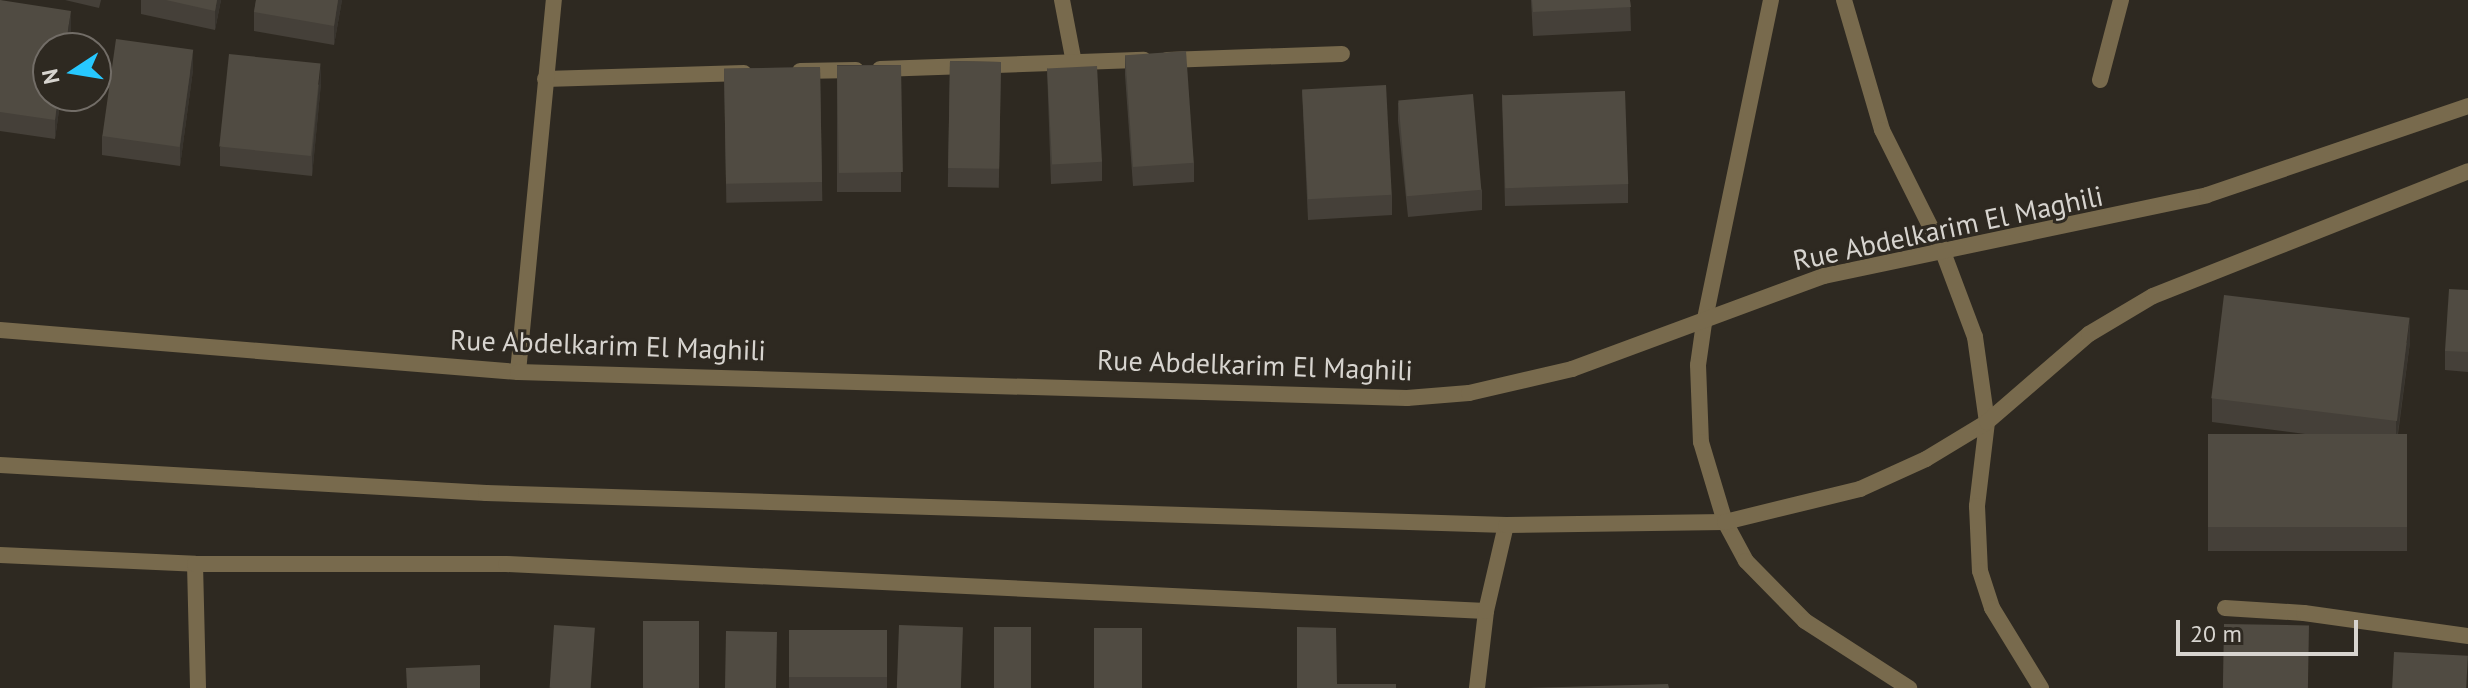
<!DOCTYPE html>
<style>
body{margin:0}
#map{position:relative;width:2468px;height:688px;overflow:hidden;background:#2e2921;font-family:"PT Sans",sans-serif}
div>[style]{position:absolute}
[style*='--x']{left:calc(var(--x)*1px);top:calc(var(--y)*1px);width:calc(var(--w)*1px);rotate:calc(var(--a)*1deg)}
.service>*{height:16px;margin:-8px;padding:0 8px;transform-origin:8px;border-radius:8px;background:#786a4d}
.minor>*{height:16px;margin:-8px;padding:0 8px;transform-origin:8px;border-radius:8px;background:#786a4d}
.tertiary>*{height:16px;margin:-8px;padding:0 8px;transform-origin:8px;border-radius:8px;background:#786a4d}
.wall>*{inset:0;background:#454039;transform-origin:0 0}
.shaded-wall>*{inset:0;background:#38342e}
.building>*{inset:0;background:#504b42;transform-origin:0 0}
span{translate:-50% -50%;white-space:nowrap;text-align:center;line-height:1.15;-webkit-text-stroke:6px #2e2921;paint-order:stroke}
.street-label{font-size:28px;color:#d7d4cf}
.north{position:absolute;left:32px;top:32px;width:80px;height:80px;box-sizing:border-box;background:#2e2921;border:2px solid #726d67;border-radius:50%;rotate:258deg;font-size:22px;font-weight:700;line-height:32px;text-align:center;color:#d7d4cf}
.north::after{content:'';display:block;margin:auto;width:28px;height:36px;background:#27c8ff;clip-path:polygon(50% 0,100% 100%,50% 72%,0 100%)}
.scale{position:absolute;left:2176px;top:620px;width:182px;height:36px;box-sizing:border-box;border:4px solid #d7d4cf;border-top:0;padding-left:10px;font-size:24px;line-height:28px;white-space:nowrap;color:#d7d4cf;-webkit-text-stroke:6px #2e2921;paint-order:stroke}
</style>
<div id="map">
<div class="service">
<div style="--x:2100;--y:80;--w:83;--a:-75.3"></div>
</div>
<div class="minor">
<div style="--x:1062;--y:0;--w:64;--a:79.2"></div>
<div style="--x:1771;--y:0;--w:330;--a:101.7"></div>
<div style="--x:1704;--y:323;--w:42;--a:98.1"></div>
<div style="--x:1698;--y:365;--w:77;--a:87.8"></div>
<div style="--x:1701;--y:442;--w:84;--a:73.3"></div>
<div style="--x:1725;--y:522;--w:44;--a:61.7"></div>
<div style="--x:1746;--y:561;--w:84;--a:45.5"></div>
<div style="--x:1805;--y:621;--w:124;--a:32.8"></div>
<div style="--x:1844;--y:0;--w:135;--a:73.7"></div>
<div style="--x:1882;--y:130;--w:136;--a:63.4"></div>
<div style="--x:1943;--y:252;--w:91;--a:69.4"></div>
<div style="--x:1975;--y:337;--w:86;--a:82"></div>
<div style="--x:1987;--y:422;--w:85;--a:96.8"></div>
<div style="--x:1977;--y:506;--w:65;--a:87.4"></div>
<div style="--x:1980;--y:571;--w:39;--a:72"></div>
<div style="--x:1992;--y:608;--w:94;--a:58.5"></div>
<div style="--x:1167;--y:60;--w:175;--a:-2"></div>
<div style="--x:880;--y:69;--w:264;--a:-2"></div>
<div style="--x:800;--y:71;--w:56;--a:-1"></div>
<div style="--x:545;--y:79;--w:199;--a:-1.7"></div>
<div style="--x:518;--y:372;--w:374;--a:-84.5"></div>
<div style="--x:0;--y:555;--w:195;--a:2.6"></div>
<div style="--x:195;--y:564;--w:124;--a:88.6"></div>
<div style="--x:195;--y:564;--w:311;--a:0"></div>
<div style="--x:506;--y:564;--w:981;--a:2.75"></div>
<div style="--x:2225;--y:608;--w:79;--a:3.6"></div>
<div style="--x:2304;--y:613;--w:166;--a:8"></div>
<div style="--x:1477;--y:688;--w:78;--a:-83.3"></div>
<div style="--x:1486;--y:611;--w:88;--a:-76.9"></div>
</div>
<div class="tertiary">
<div style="--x:0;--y:330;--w:520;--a:4.64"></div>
<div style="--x:518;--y:372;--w:889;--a:1.68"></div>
<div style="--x:1407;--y:398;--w:62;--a:-4.6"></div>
<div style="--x:1469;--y:393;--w:106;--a:-13.1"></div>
<div style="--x:1572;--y:369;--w:269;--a:-20.3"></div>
<div style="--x:1824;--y:276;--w:391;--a:-11.9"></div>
<div style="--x:2207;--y:195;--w:276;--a:-18.8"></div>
<div style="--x:0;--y:465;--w:487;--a:3.3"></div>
<div style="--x:486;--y:493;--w:1021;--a:1.8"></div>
<div style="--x:1506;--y:525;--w:219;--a:-0.8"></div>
<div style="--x:1725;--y:522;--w:139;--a:-13.7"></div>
<div style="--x:1860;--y:489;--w:72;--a:-24.4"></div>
<div style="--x:1926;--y:459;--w:71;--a:-31.2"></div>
<div style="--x:1987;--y:422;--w:135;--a:-40.8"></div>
<div style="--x:2089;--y:334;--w:74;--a:-30.7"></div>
<div style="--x:2153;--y:296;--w:339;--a:-21.6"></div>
</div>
<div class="wall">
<div style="clip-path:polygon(0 0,71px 31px,48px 96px,61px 96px,55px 139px,0 131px)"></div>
<div style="clip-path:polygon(65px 0,101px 0,99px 8px)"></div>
<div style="clip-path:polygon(141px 0,221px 0,215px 30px,141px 14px)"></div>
<div style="clip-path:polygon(256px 0,342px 0,334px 45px,254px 31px,254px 12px)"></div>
<div style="clip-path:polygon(1531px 0,1630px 0,1631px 31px,1533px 36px)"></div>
<div style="clip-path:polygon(1125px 55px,1194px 163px,1194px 182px,1133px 186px,1125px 75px)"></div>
<div style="left:950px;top:61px;width:51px;height:126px;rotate:1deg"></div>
<div style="left:901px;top:65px;width:127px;height:64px;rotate:90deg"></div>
<div style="left:820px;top:67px;width:134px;height:96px;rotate:89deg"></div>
<div style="clip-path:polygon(1047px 68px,1102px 162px,1102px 181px,1051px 184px)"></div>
<div style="clip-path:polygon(193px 70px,180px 166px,102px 155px,102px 136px)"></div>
<div style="clip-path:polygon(321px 83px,312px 176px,220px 166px,220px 147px)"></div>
<div style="clip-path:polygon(1302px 90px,1392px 195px,1392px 215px,1308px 220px)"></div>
<div style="clip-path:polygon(1502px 94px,1628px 184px,1628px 203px,1505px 206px)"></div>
<div style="clip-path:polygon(1398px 102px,1482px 190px,1482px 210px,1408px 217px,1398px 121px)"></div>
<div style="clip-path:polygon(2468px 290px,2468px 372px,2445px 370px,2445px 351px)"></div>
<div style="clip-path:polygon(2410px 342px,2398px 434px,2407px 434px,2407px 551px,2208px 551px,2208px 434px,2305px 434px,2212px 422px,2212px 398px)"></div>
<div style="left:789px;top:630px;width:98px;height:58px"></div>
</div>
<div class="shaded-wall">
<div style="clip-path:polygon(217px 0,221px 0,215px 30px,215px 11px)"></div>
<div style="clip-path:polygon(338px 0,342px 0,334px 45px,334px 26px)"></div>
<div style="clip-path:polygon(71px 11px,71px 31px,68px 48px,65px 48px)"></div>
<div style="clip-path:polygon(193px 50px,193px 70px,180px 166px,180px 146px)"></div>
<div style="clip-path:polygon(321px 63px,321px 83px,312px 176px,312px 157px)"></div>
<div style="clip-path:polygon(58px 96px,61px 96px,55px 139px,55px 120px)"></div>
<div style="clip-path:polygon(2410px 318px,2410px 342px,2396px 445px,2396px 421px)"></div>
</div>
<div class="building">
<div style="clip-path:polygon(0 0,71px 11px,65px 48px,48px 48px,48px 96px,58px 96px,55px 120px,0 112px)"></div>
<div style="clip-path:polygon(166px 0,217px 0,215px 11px)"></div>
<div style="clip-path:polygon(256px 0,338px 0,334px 26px,254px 12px)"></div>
<div style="clip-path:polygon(1532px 0,1630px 0,1631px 7px,1533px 12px)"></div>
<div style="left:116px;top:39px;width:78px;height:98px;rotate:8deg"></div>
<div style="left:1186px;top:51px;width:112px;height:61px;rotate:86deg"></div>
<div style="left:229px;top:54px;width:92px;height:93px;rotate:6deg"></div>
<div style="left:950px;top:61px;width:51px;height:107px;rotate:1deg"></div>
<div style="left:901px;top:65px;width:107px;height:64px;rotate:89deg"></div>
<div style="left:1097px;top:66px;width:96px;height:50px;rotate:87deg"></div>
<div style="left:820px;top:67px;width:115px;height:96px;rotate:89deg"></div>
<div style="left:1386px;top:85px;width:110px;height:84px;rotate:87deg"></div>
<div style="left:1625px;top:91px;width:93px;height:123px;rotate:88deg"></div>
<div style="left:1473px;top:94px;width:96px;height:75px;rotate:85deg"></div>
<div style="clip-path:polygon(2449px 289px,2468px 290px,2468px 352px,2445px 351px)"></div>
<div style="left:2224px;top:295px;width:187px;height:104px;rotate:7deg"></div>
<div style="left:2208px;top:434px;width:199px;height:93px"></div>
<div style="left:643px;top:621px;width:56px;height:67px"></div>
<div style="left:2224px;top:624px;width:85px;height:64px;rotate:1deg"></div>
<div style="left:554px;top:625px;width:41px;height:63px;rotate:4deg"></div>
<div style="left:899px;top:625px;width:64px;height:63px;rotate:2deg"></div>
<div style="left:994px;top:627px;width:37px;height:61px"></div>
<div style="clip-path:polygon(1297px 627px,1336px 628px,1337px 684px,1396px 684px,1396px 688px,1297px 688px)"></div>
<div style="left:1094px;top:628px;width:48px;height:60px"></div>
<div style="left:789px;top:630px;width:98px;height:47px"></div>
<div style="left:726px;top:631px;width:51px;height:57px;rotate:1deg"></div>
<div style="left:2394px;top:652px;width:74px;height:36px;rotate:3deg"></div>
<div style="clip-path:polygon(480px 665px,480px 688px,407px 688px,406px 668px)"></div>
<div style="clip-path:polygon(1668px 684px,1669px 688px,1526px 688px)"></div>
</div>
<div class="street-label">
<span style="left:1948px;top:228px;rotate:-12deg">Rue Abdelkarim El Maghili</span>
<span style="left:608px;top:345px;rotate:2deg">Rue Abdelkarim El Maghili</span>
<span style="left:1255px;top:365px;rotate:2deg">Rue Abdelkarim El Maghili</span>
</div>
<div class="north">N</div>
<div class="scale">20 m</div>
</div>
